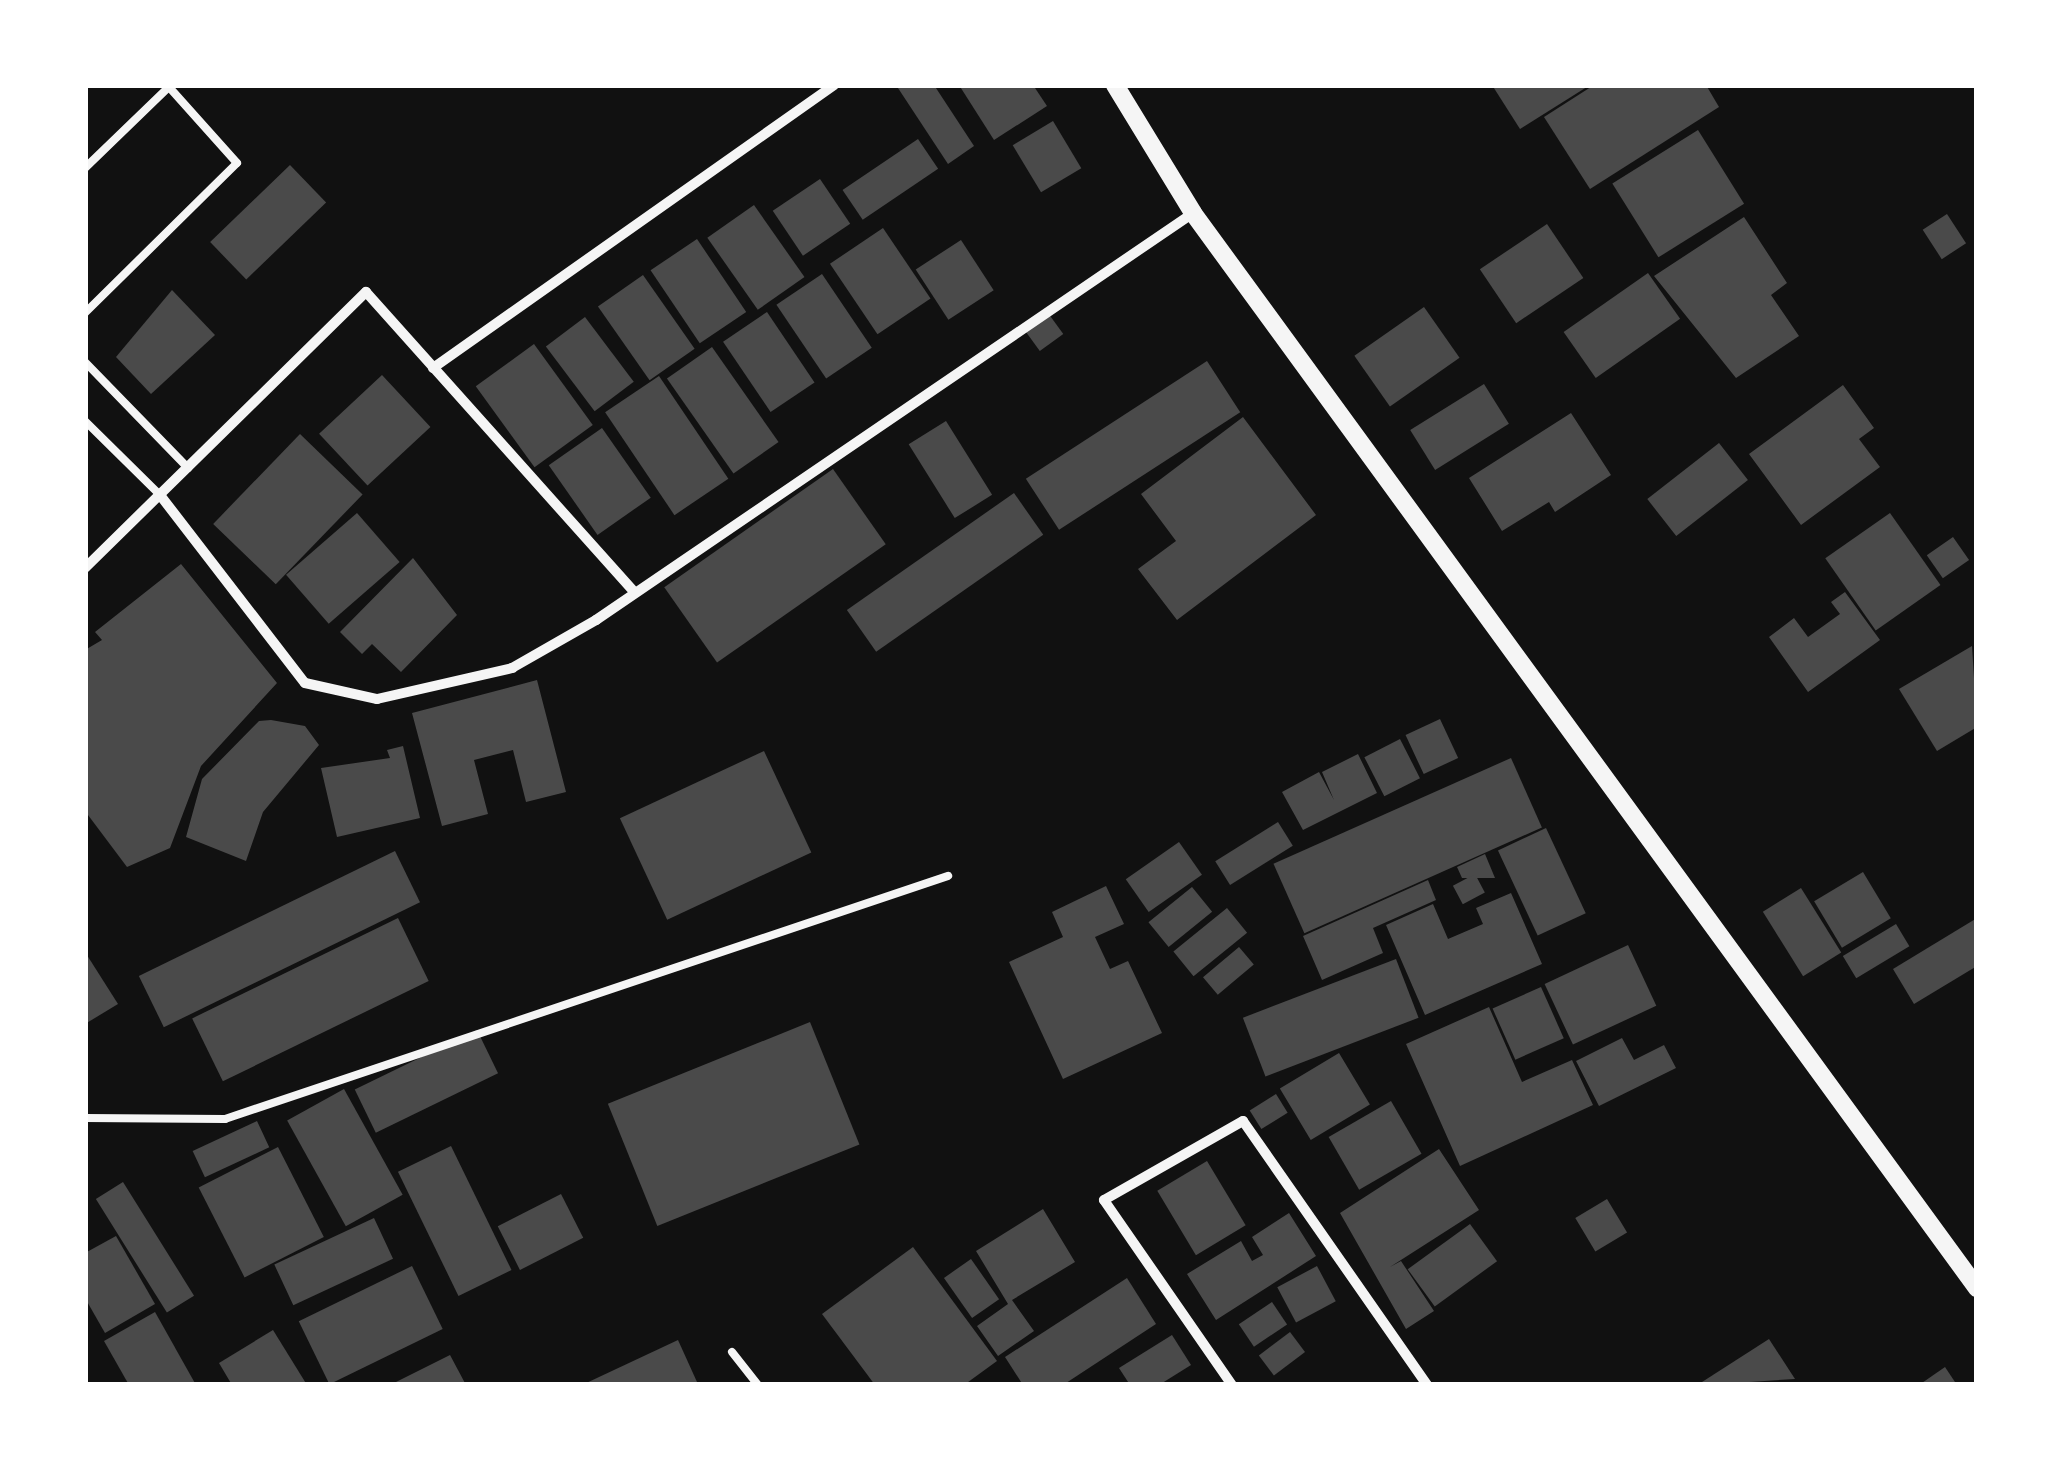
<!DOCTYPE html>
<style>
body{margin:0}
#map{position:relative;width:2062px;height:1470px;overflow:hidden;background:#111;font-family:Spectral,serif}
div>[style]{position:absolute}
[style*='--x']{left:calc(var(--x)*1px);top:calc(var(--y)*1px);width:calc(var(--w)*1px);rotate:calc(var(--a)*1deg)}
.building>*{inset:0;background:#4a4a4a;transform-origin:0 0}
.service>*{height:8px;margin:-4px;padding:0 4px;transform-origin:4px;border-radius:4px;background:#f5f5f5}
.minor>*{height:10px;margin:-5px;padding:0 5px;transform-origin:5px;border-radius:5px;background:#f5f5f5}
.tertiary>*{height:18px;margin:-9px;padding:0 9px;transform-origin:9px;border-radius:9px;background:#f5f5f5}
span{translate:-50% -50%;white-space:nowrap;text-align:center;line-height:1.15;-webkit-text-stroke:9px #fff;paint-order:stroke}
.frame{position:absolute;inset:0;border:88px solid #fff;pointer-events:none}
</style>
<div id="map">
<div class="building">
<div style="clip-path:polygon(896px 85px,934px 85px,974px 146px,948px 164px)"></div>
<div style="clip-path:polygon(959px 85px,1033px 85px,1047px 106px,994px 140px)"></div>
<div style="clip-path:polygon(1492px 85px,1590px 85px,1520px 129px)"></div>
<div style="clip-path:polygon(1594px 85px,1706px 85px,1719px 107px,1590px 189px,1544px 117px)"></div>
<div style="left:1053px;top:121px;width:55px;height:47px;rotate:59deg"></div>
<div style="left:1698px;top:130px;width:87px;height:101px;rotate:58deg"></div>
<div style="left:918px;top:139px;width:36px;height:91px;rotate:56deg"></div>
<div style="left:290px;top:165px;width:52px;height:111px;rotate:46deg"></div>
<div style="left:820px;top:179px;width:54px;height:57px;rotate:56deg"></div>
<div style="left:754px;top:205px;width:88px;height:57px;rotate:55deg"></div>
<div style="left:1947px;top:214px;width:35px;height:29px;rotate:57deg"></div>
<div style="clip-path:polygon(1744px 217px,1787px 283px,1771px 295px,1799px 336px,1736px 378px,1654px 276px)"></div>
<div style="left:1547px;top:224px;width:65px;height:81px;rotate:56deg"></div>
<div style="left:883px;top:228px;width:85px;height:64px;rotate:56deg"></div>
<div style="left:697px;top:239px;width:88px;height:56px;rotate:56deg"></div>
<div style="left:961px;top:240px;width:60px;height:54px;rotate:57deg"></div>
<div style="left:1648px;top:273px;width:56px;height:103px;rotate:55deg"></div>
<div style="left:822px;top:274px;width:89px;height:55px;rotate:56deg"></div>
<div style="left:643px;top:275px;width:90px;height:55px;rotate:55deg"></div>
<div style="clip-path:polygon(172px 290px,215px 335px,151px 394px,116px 357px)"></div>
<div style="left:1424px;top:307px;width:62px;height:85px;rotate:55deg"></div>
<div style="left:767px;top:312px;width:85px;height:53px;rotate:56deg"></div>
<div style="left:1048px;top:313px;width:26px;height:29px;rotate:54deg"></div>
<div style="left:585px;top:317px;width:81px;height:49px;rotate:53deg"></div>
<div style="left:534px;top:344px;width:100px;height:72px;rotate:54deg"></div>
<div style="left:712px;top:347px;width:116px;height:55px;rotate:55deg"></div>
<div style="left:1207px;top:361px;width:61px;height:216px;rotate:57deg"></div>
<div style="left:382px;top:375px;width:71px;height:86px;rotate:47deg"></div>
<div style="left:659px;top:376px;width:124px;height:65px;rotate:56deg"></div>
<div style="left:1484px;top:384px;width:47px;height:87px;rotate:58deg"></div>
<div style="clip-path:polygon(1843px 385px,1874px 428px,1859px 439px,1880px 467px,1801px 525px,1749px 454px)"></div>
<div style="clip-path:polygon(1571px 413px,1611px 475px,1555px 512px,1549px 502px,1502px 531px,1469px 478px)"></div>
<div style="clip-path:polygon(1243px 417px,1316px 515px,1177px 620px,1138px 569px,1176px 541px,1141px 494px)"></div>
<div style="left:946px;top:421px;width:87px;height:44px;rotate:58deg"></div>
<div style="left:602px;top:428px;width:85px;height:65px;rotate:55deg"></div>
<div style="left:300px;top:434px;width:87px;height:125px;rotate:44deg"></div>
<div style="left:1719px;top:443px;width:47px;height:91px;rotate:52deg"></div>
<div style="left:833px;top:469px;width:92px;height:206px;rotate:55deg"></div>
<div style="left:1014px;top:493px;width:51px;height:204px;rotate:55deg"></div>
<div style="left:357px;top:513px;width:65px;height:94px;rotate:49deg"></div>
<div style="left:1890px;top:513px;width:88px;height:79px;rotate:55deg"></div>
<div style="left:1953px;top:537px;width:28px;height:32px;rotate:55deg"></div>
<div style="clip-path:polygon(413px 558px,457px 615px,401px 672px,372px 644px,362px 654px,340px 632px)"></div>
<div style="clip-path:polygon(181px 564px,277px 683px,201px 766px,170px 848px,127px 867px,85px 811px,85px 650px,102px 640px,95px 632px)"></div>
<div style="clip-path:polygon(1845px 592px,1880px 640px,1808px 692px,1769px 637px,1794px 618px,1808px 637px,1840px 614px,1831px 602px)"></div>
<div style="clip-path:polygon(1972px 646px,1977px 727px,1937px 751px,1899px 689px)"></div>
<div style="clip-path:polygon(537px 680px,566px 792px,526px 802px,513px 750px,474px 760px,488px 814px,442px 826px,412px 713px)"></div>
<div style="left:1440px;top:719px;width:43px;height:38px;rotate:65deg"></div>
<div style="clip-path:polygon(271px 720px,305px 726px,319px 745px,263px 812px,246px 861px,186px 837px,202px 779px,259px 721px)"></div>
<div style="left:1400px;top:739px;width:44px;height:40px;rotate:63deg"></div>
<div style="clip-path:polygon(403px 746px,420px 818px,337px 837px,321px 768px,390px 758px,387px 750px)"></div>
<div style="left:764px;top:751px;width:112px;height:159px;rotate:65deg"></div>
<div style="clip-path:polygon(1358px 754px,1377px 793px,1303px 830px,1282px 792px,1319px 772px,1334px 800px,1322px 772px)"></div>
<div style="left:1511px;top:758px;width:76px;height:260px;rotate:66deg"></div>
<div style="left:1278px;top:822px;width:28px;height:74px;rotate:58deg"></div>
<div style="left:1546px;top:828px;width:94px;height:53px;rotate:65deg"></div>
<div style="left:1179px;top:842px;width:40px;height:65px;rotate:55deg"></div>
<div style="left:395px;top:851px;width:57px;height:285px;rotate:64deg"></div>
<div style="clip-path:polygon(1485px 854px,1495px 878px,1462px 878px,1457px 867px)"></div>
<div style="left:1863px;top:872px;width:54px;height:57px;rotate:59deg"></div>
<div style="left:1475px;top:874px;width:21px;height:25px;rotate:62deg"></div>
<div style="clip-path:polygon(1428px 880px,1436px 900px,1373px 928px,1383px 953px,1322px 980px,1303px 936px)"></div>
<div style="clip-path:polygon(1106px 886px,1124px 924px,1095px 937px,1110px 969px,1128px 961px,1162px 1033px,1063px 1079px,1009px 962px,1063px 937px,1052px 912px)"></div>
<div style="left:1192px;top:887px;width:32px;height:56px;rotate:51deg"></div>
<div style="left:1801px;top:888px;width:76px;height:45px;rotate:58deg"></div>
<div style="clip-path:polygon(1511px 893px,1542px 964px,1425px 1015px,1386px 925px,1433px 904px,1448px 939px,1483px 924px,1476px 908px)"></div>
<div style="left:1227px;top:908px;width:32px;height:69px;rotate:51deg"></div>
<div style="left:398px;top:918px;width:70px;height:229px;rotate:64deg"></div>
<div style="clip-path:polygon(1977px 918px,1977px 966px,1914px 1004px,1893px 969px)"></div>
<div style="left:1896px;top:924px;width:26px;height:62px;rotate:59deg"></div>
<div style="left:1628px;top:945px;width:67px;height:92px;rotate:65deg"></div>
<div style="left:1239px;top:947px;width:23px;height:47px;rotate:50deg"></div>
<div style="clip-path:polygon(85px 952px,118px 1004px,85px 1024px)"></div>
<div style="left:1396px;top:959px;width:63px;height:164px;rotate:69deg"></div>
<div style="left:1541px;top:987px;width:56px;height:53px;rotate:66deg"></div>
<div style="clip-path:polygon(1489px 1007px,1522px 1082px,1572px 1060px,1593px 1105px,1460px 1166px,1406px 1044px)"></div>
<div style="left:810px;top:1022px;width:132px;height:218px;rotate:68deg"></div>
<div style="left:477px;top:1030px;width:48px;height:136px;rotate:64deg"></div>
<div style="clip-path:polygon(1622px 1038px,1634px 1060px,1664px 1045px,1676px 1068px,1599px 1106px,1576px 1061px)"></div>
<div style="left:1339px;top:1053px;width:60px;height:69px;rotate:59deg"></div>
<div style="left:344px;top:1089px;width:121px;height:65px;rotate:61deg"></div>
<div style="left:1276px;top:1094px;width:22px;height:31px;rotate:58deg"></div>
<div style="left:1391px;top:1101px;width:61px;height:72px;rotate:60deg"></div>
<div style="left:257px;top:1121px;width:29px;height:71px;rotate:65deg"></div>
<div style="left:451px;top:1146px;width:138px;height:59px;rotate:64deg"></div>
<div style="left:278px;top:1147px;width:101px;height:89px;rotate:63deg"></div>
<div style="clip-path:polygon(1439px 1149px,1479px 1210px,1390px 1267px,1401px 1261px,1434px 1311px,1406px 1329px,1340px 1213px)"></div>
<div style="left:1207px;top:1161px;width:75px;height:58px;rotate:59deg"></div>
<div style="left:123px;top:1182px;width:134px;height:32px;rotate:58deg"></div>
<div style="left:561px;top:1194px;width:49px;height:71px;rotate:63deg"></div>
<div style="left:1607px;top:1199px;width:39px;height:37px;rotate:59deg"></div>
<div style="clip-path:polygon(1043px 1209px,1075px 1262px,1012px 1300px,1034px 1331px,998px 1356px,977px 1326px,1008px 1304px,976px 1251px)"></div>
<div style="clip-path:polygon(1289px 1213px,1316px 1256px,1216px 1320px,1187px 1274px,1241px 1241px,1252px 1261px,1263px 1255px,1252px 1237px)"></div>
<div style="left:374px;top:1218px;width:45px;height:110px;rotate:65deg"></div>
<div style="left:1470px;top:1224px;width:46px;height:77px;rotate:54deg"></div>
<div style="clip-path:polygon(116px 1236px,155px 1304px,105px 1333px,85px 1298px,85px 1253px)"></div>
<div style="clip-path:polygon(913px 1247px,997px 1361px,964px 1385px,875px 1385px,822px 1314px)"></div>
<div style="left:971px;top:1259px;width:49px;height:33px;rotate:55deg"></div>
<div style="left:412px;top:1266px;width:70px;height:126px;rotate:64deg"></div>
<div style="left:1317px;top:1266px;width:40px;height:45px;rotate:62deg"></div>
<div style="clip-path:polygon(1127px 1278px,1156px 1324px,1063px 1385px,1023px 1385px,1005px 1357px)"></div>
<div style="left:1272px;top:1302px;width:27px;height:40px;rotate:56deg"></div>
<div style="clip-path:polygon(155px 1312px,196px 1385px,129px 1385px,104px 1341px)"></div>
<div style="clip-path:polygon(273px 1330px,307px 1385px,232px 1385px,219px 1363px)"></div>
<div style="left:1290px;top:1332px;width:25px;height:39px;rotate:53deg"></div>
<div style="clip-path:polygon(1172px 1335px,1191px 1365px,1159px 1385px,1130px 1385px,1119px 1368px)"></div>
<div style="clip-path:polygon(1769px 1339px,1795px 1379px,1704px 1385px,1702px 1382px)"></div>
<div style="clip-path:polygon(678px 1340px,697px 1382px,582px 1385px)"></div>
<div style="clip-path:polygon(450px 1355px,466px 1385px,390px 1385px)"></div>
<div style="clip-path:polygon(1945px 1367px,1957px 1385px,1919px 1385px)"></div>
</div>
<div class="service">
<div style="--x:85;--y:168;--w:117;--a:-44"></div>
<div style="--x:169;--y:87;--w:102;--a:48.2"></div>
<div style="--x:237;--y:163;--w:214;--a:135.4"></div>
<div style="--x:85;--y:362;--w:148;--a:45.8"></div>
<div style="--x:85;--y:421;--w:105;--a:44.6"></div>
<div style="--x:85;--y:1118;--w:140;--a:0.4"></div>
<div style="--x:225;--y:1119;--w:763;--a:-18.58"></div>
<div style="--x:732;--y:1352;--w:42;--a:51.8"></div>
</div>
<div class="minor">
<div style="--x:433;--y:368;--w:491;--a:-35.2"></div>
<div style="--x:160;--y:495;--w:237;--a:52.4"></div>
<div style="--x:305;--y:683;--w:74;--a:12.5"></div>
<div style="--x:377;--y:699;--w:139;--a:-12.9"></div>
<div style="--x:512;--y:668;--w:97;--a:-29.7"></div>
<div style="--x:596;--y:620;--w:723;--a:-34.28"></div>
<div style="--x:85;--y:568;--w:394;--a:-44.5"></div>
<div style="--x:366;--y:292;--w:399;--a:48.2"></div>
<div style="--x:1232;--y:1385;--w:225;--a:-124.7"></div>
<div style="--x:1104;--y:1200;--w:160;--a:-29.6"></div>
<div style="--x:1243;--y:1121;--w:322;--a:55.1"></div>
</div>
<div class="tertiary">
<div style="--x:1115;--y:85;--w:150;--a:58.6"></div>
<div style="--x:1193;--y:213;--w:1331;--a:53.9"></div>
</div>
<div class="frame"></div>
</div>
